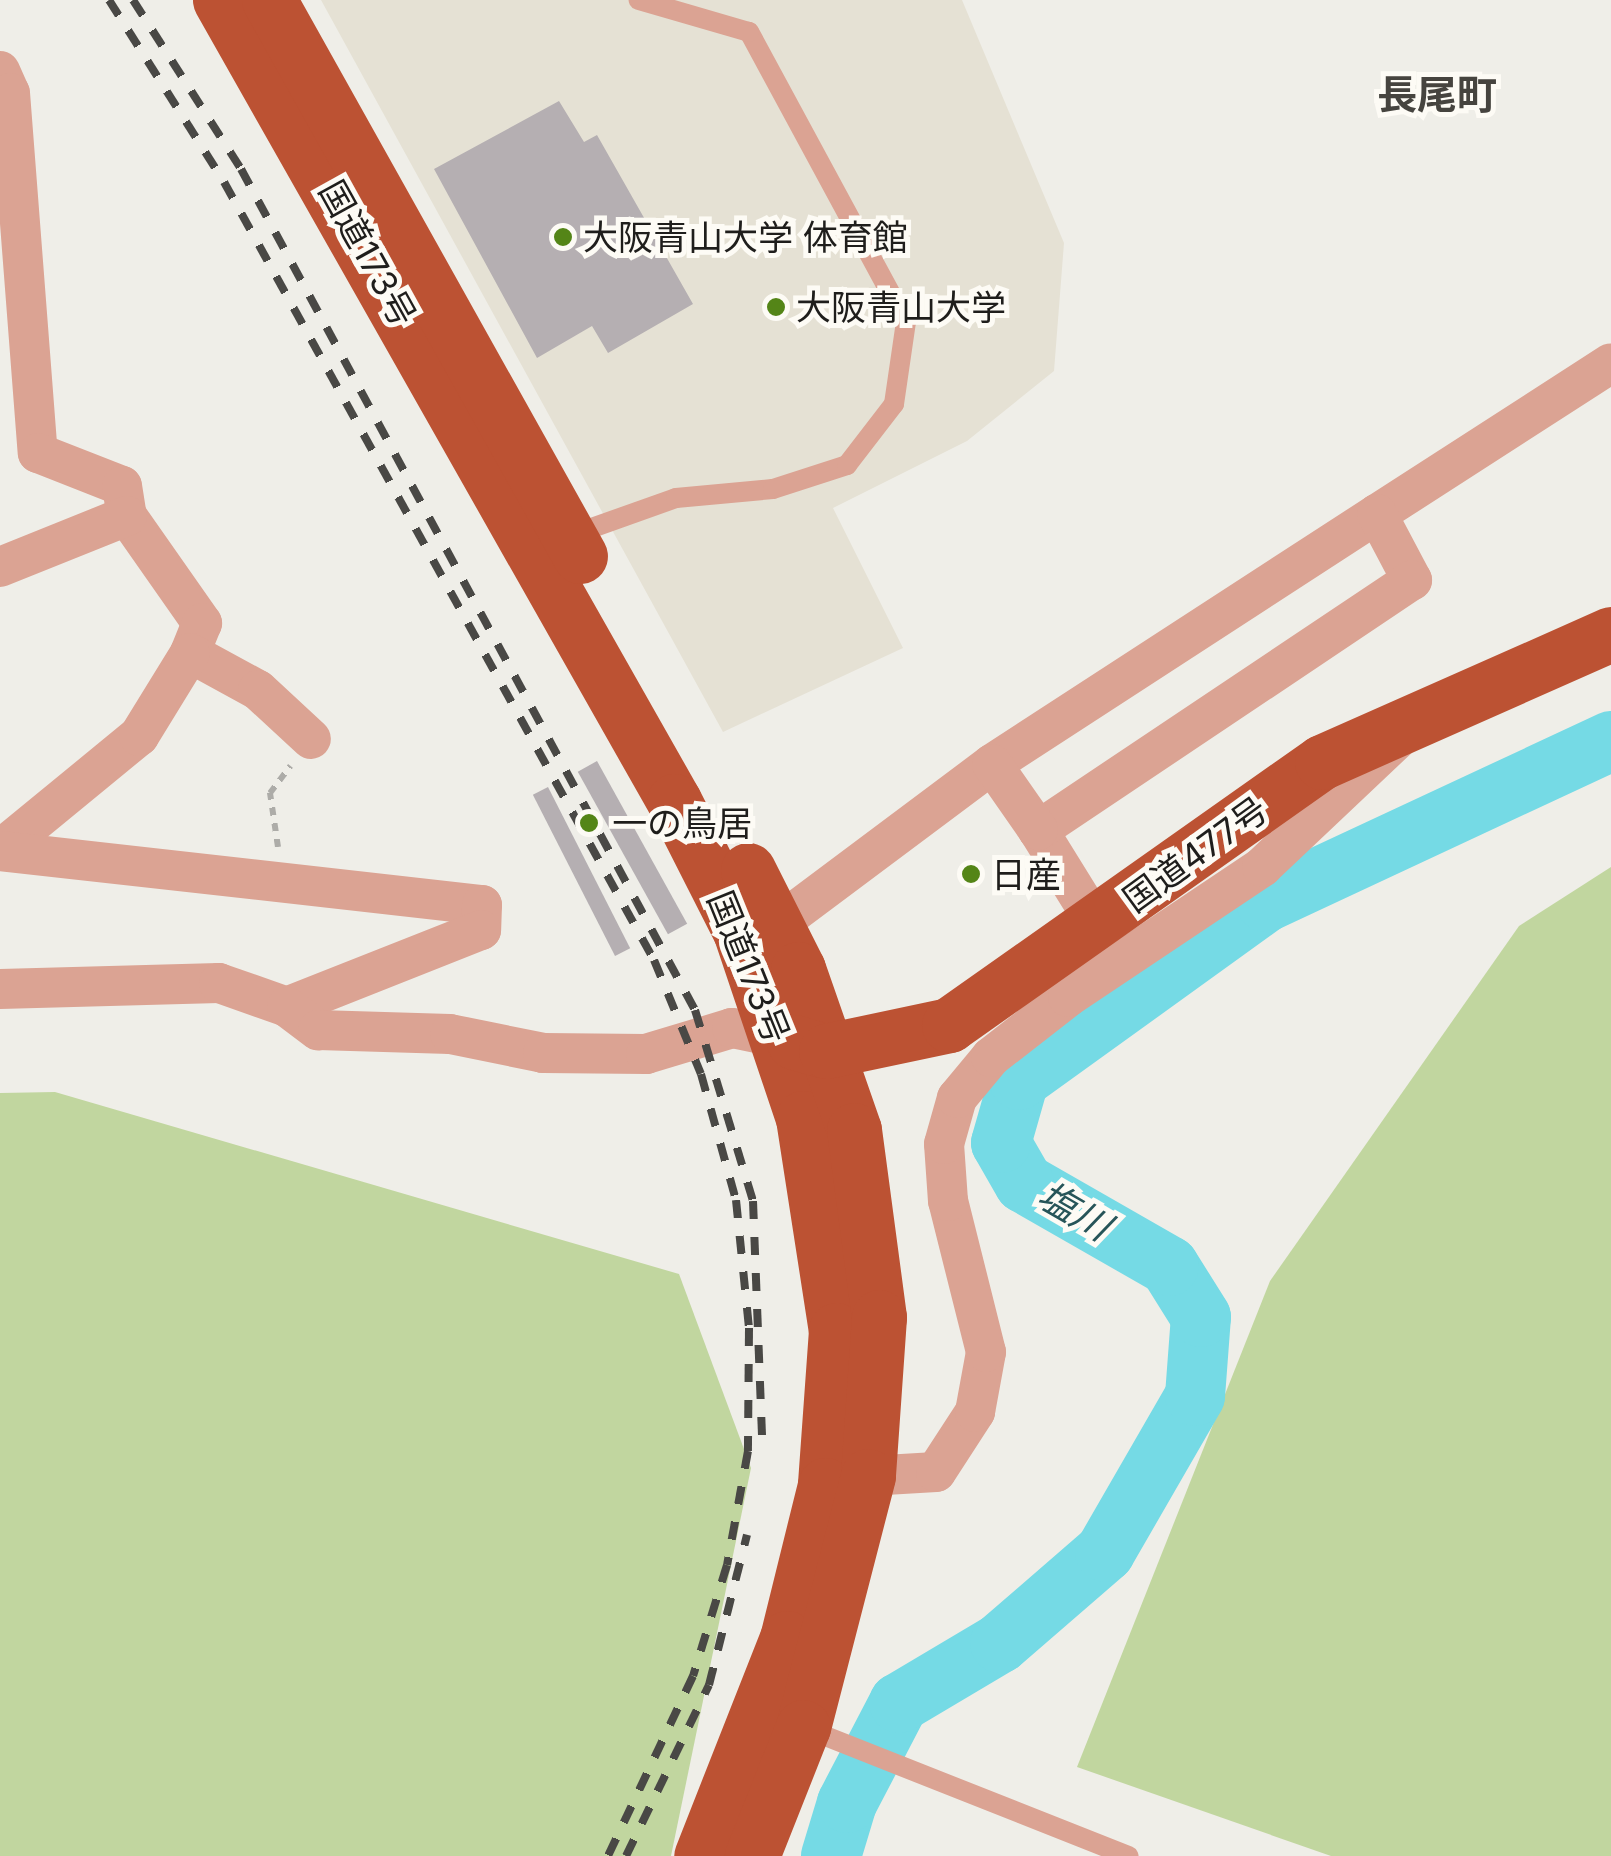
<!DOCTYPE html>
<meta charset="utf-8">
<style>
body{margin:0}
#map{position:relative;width:1611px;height:1856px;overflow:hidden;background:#efeee8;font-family:Inter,"Noto Sans JP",sans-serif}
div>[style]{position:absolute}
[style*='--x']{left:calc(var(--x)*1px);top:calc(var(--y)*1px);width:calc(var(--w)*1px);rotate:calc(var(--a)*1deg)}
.built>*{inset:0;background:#e5e1d4}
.green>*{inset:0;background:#c1d69f}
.river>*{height:60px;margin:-30px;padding:0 30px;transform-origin:30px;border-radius:30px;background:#75dae5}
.building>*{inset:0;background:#b5afb2;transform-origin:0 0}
.path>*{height:6px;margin-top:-3px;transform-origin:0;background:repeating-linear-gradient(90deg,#adaca8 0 8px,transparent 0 16px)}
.service>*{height:20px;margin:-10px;padding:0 10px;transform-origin:10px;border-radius:10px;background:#dba393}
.minor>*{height:40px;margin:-20px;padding:0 20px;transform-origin:20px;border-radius:20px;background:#dba393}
.trunk>*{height:55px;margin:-27.5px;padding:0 27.5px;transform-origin:27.5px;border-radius:27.5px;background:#bc5233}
.rail>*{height:8px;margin-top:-4px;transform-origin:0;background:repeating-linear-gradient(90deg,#494845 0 18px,transparent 0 36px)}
.dots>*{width:28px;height:28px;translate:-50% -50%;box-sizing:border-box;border:5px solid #fdfbf5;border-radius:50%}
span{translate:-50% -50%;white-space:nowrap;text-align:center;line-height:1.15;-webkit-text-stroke:10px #fdfbf5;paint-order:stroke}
.poi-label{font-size:35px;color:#1f1e1c}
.left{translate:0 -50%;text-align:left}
.street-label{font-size:35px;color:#1f1e1c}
.water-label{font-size:38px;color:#275559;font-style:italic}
.quarter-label{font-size:40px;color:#46443f;font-weight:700}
</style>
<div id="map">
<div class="built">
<div style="clip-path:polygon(321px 0,962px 0,1064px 243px,1054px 371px,967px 441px,833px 508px,903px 648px,723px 732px)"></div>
</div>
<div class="green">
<div style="clip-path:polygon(1611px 867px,1611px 1856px,1331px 1856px,1077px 1767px,1270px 1281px,1519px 926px)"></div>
<div style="clip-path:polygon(55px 1092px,679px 1274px,751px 1468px,671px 1856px,0 1856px,0 1093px)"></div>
</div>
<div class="river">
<div style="--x:831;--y:1856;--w:55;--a:-73.2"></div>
<div style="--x:847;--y:1803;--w:113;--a:-62.5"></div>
<div style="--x:899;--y:1703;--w:117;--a:-30.7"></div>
<div style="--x:1000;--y:1643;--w:139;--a:-40.9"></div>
<div style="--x:1105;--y:1552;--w:180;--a:-60"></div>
<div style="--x:1195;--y:1396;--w:79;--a:-85.7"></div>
<div style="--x:1201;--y:1317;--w:60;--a:-122.1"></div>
<div style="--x:1169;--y:1266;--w:167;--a:-150.2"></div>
<div style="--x:1024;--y:1183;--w:46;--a:-119.9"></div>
<div style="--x:1001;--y:1143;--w:66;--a:-74.1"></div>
<div style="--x:1019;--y:1080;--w:304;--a:-35.8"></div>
<div style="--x:1266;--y:902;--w:381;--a:-25"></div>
</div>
<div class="building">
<div style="clip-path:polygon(559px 101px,584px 142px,597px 135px,693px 304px,608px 353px,592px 326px,537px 358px,434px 169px)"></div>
<div style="left:597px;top:761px;width:186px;height:22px;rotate:61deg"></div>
<div style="left:548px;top:787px;width:181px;height:17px;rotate:63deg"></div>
</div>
<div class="path">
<div style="--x:278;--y:847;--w:55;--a:-98.4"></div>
<div style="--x:270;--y:793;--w:34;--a:-53"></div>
</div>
<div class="service">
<div style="--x:572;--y:535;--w:110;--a:-19.6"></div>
<div style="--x:676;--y:498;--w:97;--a:-5.3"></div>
<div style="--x:773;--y:489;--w:78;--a:-18"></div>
<div style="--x:847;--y:465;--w:77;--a:-52.4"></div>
<div style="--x:894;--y:404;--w:83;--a:-81.7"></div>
<div style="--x:906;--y:322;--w:330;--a:-118.4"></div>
<div style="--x:749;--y:32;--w:115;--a:-163.8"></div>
<div style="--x:805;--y:1728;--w:348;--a:21.6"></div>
</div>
<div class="minor">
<div style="--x:0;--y:71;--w:24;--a:66"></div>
<div style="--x:10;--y:93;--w:361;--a:85.6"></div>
<div style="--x:38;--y:453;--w:90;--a:21.4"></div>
<div style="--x:122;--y:486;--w:30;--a:81"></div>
<div style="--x:127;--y:516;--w:131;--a:55"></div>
<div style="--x:202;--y:623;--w:32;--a:112"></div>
<div style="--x:190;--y:653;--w:77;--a:28.6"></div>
<div style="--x:258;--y:690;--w:72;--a:42.8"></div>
<div style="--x:1377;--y:514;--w:278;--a:-32.8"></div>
<div style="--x:0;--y:567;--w:137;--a:-21.9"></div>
<div style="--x:1038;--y:830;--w:112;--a:58.2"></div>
<div style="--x:0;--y:850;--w:180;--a:-39.4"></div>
<div style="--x:139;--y:736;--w:97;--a:-58.4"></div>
<div style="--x:0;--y:851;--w:485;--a:6.4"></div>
<div style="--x:482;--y:905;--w:25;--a:92"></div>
<div style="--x:481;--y:930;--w:209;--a:158.4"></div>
<div style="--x:777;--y:925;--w:269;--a:-36.8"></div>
<div style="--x:992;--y:764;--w:459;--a:-33"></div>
<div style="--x:1377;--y:514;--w:75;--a:62.1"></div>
<div style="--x:1412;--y:580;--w:450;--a:146.2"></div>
<div style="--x:1038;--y:830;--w:80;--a:-124.9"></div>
<div style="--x:0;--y:989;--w:219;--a:-1.6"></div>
<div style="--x:219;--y:983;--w:72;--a:19.4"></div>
<div style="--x:287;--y:1007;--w:39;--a:37"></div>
<div style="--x:318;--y:1030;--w:132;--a:1.7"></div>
<div style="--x:450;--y:1034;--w:95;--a:11.5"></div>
<div style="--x:543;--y:1053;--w:103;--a:0.6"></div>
<div style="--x:646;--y:1054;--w:90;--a:-16.8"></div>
<div style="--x:732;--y:1028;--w:50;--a:11.5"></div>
<div style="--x:868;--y:1476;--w:68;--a:-3.4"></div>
<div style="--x:936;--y:1472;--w:72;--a:-57"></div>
<div style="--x:975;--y:1412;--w:61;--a:-79.6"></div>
<div style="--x:986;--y:1352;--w:156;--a:-104.1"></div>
<div style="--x:948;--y:1201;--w:57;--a:-94"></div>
<div style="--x:944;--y:1144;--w:48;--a:-74.2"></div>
<div style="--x:957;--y:1098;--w:53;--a:-50.3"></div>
<div style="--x:991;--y:1057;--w:98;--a:-37.9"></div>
<div style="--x:1068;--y:997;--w:234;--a:-33.8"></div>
<div style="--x:1262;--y:867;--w:205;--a:-43.4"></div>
</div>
<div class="trunk">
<div style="--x:220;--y:0;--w:921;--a:60.46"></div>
<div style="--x:674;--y:801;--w:146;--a:63.1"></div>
<div style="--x:740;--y:931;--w:197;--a:71.4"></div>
<div style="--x:803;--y:1118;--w:215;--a:81.2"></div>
<div style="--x:836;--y:1330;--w:155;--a:94.1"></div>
<div style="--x:825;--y:1485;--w:158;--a:103.9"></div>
<div style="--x:787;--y:1638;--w:234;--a:111.5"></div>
<div style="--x:269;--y:0;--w:637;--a:60.78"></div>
<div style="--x:748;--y:870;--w:111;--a:63.2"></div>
<div style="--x:798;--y:969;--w:170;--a:70.8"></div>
<div style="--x:854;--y:1130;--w:189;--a:82.4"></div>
<div style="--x:879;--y:1317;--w:159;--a:94"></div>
<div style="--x:868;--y:1476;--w:259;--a:104.5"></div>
<div style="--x:803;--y:1727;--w:139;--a:111.6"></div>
<div style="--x:794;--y:1042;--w:33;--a:16"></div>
<div style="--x:826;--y:1051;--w:126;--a:-11.9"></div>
<div style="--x:949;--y:1025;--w:456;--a:-35.2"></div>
<div style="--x:1322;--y:762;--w:316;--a:-23.9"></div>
</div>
<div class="rail">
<div style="--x:109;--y:0;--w:215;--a:57.7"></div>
<div style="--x:224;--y:182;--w:889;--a:61.07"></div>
<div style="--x:654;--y:960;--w:123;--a:67.6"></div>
<div style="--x:701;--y:1074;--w:131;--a:74.5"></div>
<div style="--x:736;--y:1200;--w:129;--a:84.2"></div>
<div style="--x:749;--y:1328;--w:123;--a:90.5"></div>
<div style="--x:748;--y:1451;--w:116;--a:100.4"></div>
<div style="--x:727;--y:1565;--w:116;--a:107"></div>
<div style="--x:693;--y:1676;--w:199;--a:115.3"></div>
<div style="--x:133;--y:0;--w:201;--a:57.4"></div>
<div style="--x:241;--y:169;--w:956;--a:61.64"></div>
<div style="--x:695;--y:1010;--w:200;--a:73.1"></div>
<div style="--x:753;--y:1201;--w:235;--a:87.8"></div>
<div style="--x:626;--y:1856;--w:190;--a:-64.1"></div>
<div style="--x:709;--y:1685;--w:155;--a:-75.8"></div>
</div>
<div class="dots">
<div style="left:563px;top:237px;background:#548517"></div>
<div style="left:776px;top:307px;background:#548517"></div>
<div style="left:589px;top:823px;background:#548517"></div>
<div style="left:971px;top:874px;background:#548517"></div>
</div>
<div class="poi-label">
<span class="left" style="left:583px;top:237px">大阪青山大学 体育館</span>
<span class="left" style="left:796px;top:307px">大阪青山大学</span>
<span class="left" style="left:612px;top:823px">一の鳥居</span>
<span class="left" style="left:991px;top:874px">日産</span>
</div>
<div class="street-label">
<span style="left:368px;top:253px;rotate:61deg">国道173号</span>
<span style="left:1195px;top:854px;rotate:-36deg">国道477号</span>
<span style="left:749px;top:967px;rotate:68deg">国道173号</span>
</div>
<div class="water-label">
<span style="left:1074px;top:1211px;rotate:30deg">塩川</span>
</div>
<div class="quarter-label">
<span style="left:1437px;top:95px">長尾町</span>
</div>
</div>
